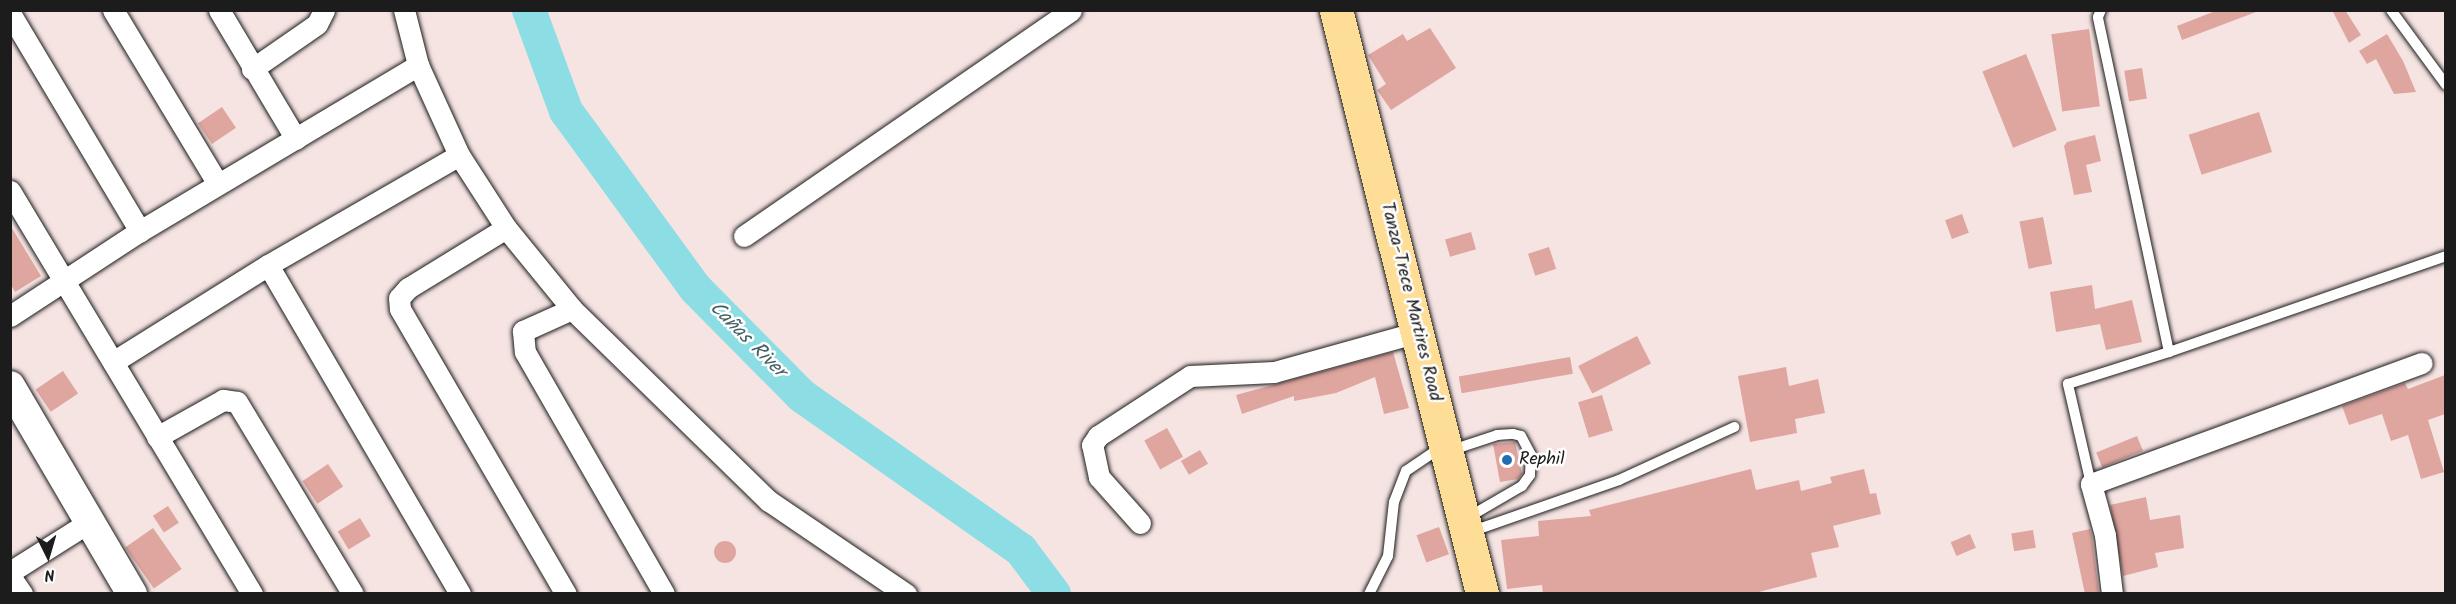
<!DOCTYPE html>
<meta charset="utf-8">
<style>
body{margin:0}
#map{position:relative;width:2456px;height:604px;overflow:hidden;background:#f5e4e2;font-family:Kalam,sans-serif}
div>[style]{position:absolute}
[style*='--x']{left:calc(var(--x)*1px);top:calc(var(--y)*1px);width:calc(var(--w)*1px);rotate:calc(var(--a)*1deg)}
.river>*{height:34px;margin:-17px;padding:0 17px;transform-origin:17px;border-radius:17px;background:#8cdde4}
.building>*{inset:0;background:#dfa59f;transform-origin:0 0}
.round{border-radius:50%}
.roads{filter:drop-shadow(0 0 2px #1c1c1c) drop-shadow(0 0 2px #1c1c1c)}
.lane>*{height:10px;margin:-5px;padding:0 5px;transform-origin:5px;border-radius:5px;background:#fff}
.street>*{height:21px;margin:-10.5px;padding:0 10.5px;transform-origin:10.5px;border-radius:10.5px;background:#fff}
.secondary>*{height:30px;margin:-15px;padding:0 15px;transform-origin:15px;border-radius:15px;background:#fff}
.primary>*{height:33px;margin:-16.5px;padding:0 16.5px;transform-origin:16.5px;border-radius:16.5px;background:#fedd96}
.dots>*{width:16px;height:16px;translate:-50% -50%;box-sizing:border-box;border:3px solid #fff;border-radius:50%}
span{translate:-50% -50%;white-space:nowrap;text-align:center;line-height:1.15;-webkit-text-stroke:5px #fff;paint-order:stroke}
.street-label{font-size:18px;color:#1c1c1c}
.poi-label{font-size:18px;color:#1c1c1c}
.left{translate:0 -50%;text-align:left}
.water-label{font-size:20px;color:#436062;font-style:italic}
.frame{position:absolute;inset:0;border:12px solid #1c1c1c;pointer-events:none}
.north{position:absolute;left:18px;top:526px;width:60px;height:60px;-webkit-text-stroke:4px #fff;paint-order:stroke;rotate:175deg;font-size:16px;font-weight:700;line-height:24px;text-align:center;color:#1c1c1c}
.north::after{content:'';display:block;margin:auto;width:21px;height:27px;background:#1c1c1c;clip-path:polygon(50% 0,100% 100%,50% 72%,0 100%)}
</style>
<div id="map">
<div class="river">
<div style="--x:529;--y:10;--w:108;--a:69.9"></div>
<div style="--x:566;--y:111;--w:220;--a:53.9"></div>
<div style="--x:696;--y:289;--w:151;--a:45.3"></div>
<div style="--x:802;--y:396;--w:268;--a:35.1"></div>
<div style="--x:1021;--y:550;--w:55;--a:53.1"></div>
</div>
<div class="building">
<div style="clip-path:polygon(2218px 10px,2256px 12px,2182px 40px,2177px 26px)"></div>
<div style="clip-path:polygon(2332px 10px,2345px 10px,2361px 35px,2349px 43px)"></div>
<div style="clip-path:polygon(1430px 28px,1456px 68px,1391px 110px,1377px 90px,1386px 84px,1368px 55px,1403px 34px,1407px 41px)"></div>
<div style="left:2089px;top:29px;width:78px;height:38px;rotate:82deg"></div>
<div style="clip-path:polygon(2387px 34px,2403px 61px,2416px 92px,2394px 94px,2376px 59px,2367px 64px,2359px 51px)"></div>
<div style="left:2026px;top:54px;width:82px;height:47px;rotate:68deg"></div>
<div style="left:2142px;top:68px;width:31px;height:18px;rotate:81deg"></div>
<div style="left:222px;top:107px;width:25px;height:29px;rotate:56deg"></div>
<div style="left:2259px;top:112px;width:42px;height:74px;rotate:72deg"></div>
<div style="clip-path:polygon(2095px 135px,2101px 161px,2086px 165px,2092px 192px,2074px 195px,2064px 146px,2067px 142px)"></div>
<div style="left:1962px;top:214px;width:20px;height:18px;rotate:70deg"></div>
<div style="left:2043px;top:217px;width:48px;height:24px;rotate:79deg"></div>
<div style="clip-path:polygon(10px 225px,41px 276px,15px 292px,10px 283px)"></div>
<div style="left:1471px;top:232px;width:18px;height:27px;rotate:74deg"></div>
<div style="left:1549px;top:247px;width:23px;height:22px;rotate:72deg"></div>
<div style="clip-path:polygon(2092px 285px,2095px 309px,2132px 300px,2142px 342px,2106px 350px,2100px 324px,2056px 332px,2050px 292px)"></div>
<div style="left:1637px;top:336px;width:31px;height:66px;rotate:63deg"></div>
<div style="clip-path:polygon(1393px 352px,1409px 408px,1384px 414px,1375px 377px,1336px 393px,1294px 401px,1294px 396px,1242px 414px,1236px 395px)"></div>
<div style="left:1570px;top:357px;width:17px;height:113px;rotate:80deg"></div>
<div style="clip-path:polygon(1786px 367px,1789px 386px,1818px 379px,1825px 413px,1795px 419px,1797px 433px,1750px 442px,1738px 376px)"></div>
<div style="left:63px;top:371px;width:27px;height:33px;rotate:56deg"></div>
<div style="clip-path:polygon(2445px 375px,2445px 414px,2428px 420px,2444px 472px,2421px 479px,2408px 435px,2391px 441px,2382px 414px,2349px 425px,2342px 406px,2405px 383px,2408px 389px)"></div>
<div style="left:1602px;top:395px;width:37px;height:25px;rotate:73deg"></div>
<div style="left:1167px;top:428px;width:33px;height:26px;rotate:61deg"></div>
<div style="left:2137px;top:436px;width:16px;height:44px;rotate:68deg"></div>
<div style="clip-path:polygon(1515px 442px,1522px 474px,1518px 479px,1500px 482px,1493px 444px)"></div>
<div style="left:1200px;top:450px;width:16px;height:22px;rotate:60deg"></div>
<div style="left:328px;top:464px;width:27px;height:31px;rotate:56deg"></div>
<div style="clip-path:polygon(1751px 469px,1756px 490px,1799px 480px,1801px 491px,1832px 483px,1830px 477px,1864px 469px,1870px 494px,1876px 493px,1881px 514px,1833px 526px,1839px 547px,1811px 553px,1817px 577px,1751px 594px,1543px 594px,1542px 585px,1507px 589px,1501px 540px,1539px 536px,1538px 521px,1591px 516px,1589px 510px)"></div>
<div style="clip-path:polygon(2146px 497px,2150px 520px,2180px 515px,2184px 548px,2155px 553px,2158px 567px,2123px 576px,2110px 505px)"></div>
<div style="left:168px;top:506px;width:20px;height:18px;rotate:57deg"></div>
<div style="left:360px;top:518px;width:21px;height:26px;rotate:59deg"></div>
<div style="left:1439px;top:527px;width:29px;height:24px;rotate:70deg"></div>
<div style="left:153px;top:528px;width:50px;height:34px;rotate:55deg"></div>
<div style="clip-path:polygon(2090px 529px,2092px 537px,2099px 594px,2085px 594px,2072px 533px)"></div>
<div style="left:2033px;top:530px;width:18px;height:22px;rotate:81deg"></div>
<div style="left:1970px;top:534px;width:15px;height:21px;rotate:67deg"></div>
<div class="round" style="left:714px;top:541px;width:22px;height:22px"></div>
</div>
<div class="roads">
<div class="lane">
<div style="--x:2391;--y:10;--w:93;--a:53.7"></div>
<div style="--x:2169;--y:352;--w:293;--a:-19.1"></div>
<div style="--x:1449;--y:451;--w:51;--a:-18.4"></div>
<div style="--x:1497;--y:435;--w:16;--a:-4"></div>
<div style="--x:1513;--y:434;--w:8;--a:14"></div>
<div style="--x:1521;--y:436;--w:21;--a:62"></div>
<div style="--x:1531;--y:455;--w:20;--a:93"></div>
<div style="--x:1530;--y:475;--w:14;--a:126"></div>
<div style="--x:1522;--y:486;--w:64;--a:149.8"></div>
<div style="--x:2091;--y:484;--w:103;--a:-103"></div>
<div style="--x:2068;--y:384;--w:106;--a:-17.6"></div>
<div style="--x:2169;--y:352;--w:342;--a:-102"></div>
<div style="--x:2098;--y:17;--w:8;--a:-67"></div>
<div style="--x:1470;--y:532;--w:158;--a:-19.2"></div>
<div style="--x:1619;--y:480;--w:127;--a:-24.7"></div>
<div style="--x:1369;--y:594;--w:42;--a:-63.4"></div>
<div style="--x:1388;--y:556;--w:54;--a:-83.7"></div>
<div style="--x:1394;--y:502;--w:33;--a:-69"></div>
<div style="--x:1406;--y:471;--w:41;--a:-34.1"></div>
</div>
<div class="street">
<div style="--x:113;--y:10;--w:203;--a:58.9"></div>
<div style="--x:219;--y:10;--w:150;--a:59.2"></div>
<div style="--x:404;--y:10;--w:57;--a:75.7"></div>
<div style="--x:418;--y:65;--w:99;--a:65.5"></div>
<div style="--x:459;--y:155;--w:87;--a:57.2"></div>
<div style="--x:506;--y:228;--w:104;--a:50.8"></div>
<div style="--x:572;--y:309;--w:275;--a:44.3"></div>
<div style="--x:769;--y:501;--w:166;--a:34.2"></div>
<div style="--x:11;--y:15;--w:252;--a:59.2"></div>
<div style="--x:252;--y:69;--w:79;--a:-34.7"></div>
<div style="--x:317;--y:24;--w:16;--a:-63"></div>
<div style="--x:10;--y:191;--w:470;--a:59"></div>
<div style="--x:506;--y:228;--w:115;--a:148.5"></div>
<div style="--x:408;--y:288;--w:13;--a:132"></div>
<div style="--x:399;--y:298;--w:11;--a:85"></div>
<div style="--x:400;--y:309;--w:330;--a:59.8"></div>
<div style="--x:744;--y:236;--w:397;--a:-34.6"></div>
<div style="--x:268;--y:265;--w:381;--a:59.7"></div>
<div style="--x:572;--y:309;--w:54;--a:155.8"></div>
<div style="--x:523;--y:331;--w:21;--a:85"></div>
<div style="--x:525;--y:352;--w:279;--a:60.1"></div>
<div style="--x:10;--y:316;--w:155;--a:-33.2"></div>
<div style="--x:140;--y:231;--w:324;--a:-30.8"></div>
<div style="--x:113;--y:362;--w:183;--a:-32"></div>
<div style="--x:268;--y:265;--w:220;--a:-29.9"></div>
<div style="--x:157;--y:437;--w:76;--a:-29.3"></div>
<div style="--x:223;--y:400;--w:14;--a:8"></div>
<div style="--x:237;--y:402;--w:224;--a:58.9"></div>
<div style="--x:1140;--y:523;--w:62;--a:-131.7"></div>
<div style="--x:1099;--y:477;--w:33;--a:-102"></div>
<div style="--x:1092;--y:445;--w:11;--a:-56"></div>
<div style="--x:1098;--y:436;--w:110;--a:-33.1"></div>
<div style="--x:1190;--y:376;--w:84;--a:-2.7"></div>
<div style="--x:1274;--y:372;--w:149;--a:-15.5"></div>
<div style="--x:10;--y:572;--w:93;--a:-32.3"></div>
<div style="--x:10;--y:576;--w:22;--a:56"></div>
<div style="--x:2112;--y:594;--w:59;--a:-96.8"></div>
<div style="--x:2105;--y:535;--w:53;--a:-105.4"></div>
<div style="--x:2091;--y:484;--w:352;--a:-20.1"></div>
</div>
<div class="secondary">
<div style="--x:10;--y:386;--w:241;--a:59.6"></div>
</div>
<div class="primary">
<div style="--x:1336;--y:10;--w:602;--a:75.96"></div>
</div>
</div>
<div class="dots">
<div style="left:1507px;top:460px;background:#1f6fb2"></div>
</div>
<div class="street-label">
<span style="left:1410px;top:302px;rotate:76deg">Tanza-Trece Martires Road</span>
</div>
<div class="poi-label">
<span class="left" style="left:1519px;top:460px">Rephil</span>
</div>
<div class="water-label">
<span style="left:747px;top:340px;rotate:45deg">Cañas River</span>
</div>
<div class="frame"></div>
<div class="north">N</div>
</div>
